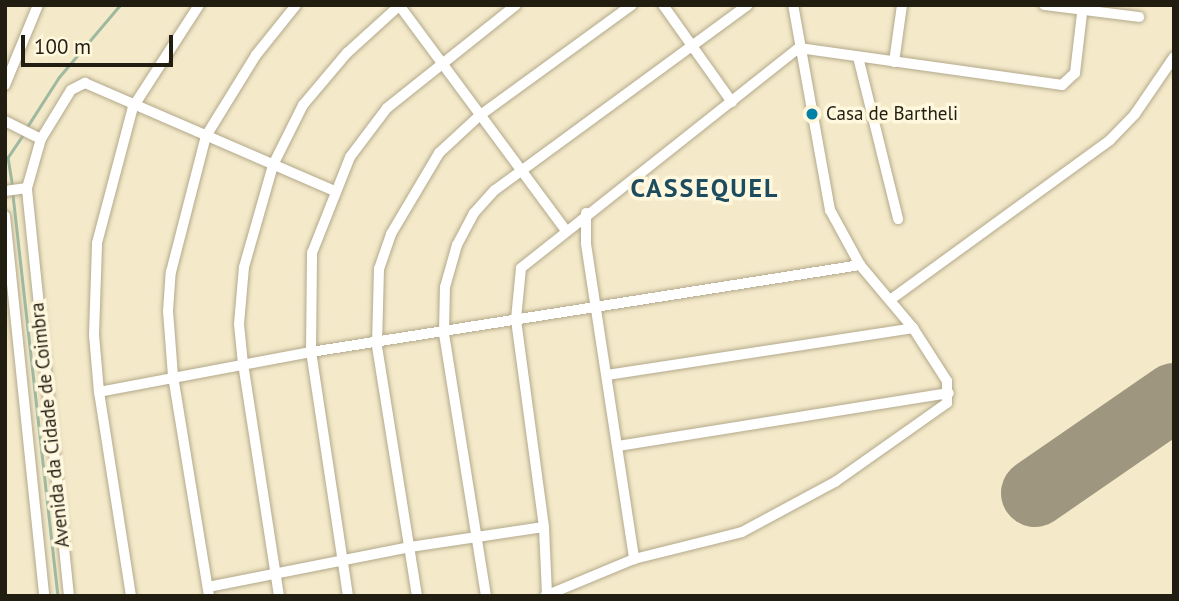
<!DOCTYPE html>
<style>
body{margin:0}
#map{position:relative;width:1179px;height:601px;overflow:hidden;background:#f4eaca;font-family:"PT Sans",sans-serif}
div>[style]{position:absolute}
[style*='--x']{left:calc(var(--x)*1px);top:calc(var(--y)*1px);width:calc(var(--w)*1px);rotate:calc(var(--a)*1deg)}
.stream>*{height:2.5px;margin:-1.25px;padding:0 1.25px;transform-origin:1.25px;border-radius:1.25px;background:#9fb9a0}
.runway>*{height:68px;margin:-34px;padding:0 34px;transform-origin:34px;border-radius:34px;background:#9e967e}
.roads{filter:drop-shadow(0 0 2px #b3a98b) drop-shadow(0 0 2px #b3a98b)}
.street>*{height:10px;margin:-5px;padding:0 5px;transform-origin:5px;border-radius:5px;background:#fff}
.dots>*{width:19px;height:19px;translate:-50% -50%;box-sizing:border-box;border:4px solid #fff7de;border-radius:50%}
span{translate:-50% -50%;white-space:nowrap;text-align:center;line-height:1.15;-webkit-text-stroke:7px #fff7de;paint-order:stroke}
.poi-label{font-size:19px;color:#211d11}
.left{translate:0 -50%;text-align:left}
.street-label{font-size:19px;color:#211d11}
.district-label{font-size:26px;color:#1c4c5e;font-weight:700;letter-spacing:2px}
.frame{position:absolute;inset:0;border:7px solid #211d11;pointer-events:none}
.scale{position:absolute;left:21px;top:35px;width:152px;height:32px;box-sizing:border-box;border:4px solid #211d11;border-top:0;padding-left:9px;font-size:21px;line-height:24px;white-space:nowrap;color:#211d11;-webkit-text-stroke:5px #fff7de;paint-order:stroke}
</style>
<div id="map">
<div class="stream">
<div style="--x:27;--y:127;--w:59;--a:-57.4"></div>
<div style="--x:59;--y:77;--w:94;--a:-49.7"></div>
<div style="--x:8;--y:157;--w:31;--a:81"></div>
<div style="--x:8;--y:157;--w:29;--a:-56"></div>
<div style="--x:13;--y:195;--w:404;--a:83.6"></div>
</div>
<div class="runway">
<div style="--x:1035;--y:493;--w:169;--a:-34.6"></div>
</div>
<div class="roads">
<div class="street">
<div style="--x:399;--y:5;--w:279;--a:53.5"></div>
<div style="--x:663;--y:5;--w:119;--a:54.6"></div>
<div style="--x:1044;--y:5;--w:96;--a:7.2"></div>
<div style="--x:858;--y:57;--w:167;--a:76.1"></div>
<div style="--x:894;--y:62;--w:58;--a:-82"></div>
<div style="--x:5;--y:85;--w:87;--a:-67.6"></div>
<div style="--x:5;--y:121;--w:40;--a:26.6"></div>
<div style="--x:5;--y:191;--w:22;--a:-8"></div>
<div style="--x:586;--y:213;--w:31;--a:90"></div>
<div style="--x:586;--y:244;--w:319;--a:81.3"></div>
<div style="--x:5;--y:216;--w:382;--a:84.1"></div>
<div style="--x:890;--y:300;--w:272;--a:-36"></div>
<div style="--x:1110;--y:140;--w:36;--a:-46"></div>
<div style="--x:1135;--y:114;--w:69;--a:-55.6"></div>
<div style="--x:607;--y:375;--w:310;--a:-8.7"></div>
<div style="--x:99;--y:392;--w:216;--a:-10.7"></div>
<div style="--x:311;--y:352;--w:556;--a:-9"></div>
<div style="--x:618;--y:446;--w:335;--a:-9.1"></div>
<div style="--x:208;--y:587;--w:206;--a:-11.2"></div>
<div style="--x:410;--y:547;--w:135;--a:-8.5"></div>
<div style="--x:547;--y:594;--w:67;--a:-92.6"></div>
<div style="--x:544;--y:527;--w:210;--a:-97.7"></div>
<div style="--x:516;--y:319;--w:51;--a:-84.4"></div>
<div style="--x:521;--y:268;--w:355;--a:-38.4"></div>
<div style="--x:799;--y:48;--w:266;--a:8"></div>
<div style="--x:1062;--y:85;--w:18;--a:-43"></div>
<div style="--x:1075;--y:73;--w:68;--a:-83.3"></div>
<div style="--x:69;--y:596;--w:410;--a:-95.9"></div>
<div style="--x:27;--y:188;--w:51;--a:-74.1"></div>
<div style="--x:41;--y:139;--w:57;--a:-58.5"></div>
<div style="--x:71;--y:90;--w:16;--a:-27"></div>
<div style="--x:85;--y:83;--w:271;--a:23.4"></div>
<div style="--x:131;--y:596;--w:206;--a:-98.9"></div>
<div style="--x:99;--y:392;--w:57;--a:-95"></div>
<div style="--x:94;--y:335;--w:92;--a:-88.1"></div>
<div style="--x:97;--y:243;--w:141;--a:-75.2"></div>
<div style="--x:133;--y:107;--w:121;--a:-57.1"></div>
<div style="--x:209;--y:596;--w:223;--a:-99.3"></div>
<div style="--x:173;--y:376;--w:65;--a:-94.4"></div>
<div style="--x:168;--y:311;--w:39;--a:-86"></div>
<div style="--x:171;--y:272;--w:140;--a:-75.6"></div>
<div style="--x:206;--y:136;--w:95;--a:-58.3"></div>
<div style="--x:256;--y:55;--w:64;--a:-51.3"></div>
<div style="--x:279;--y:596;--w:235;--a:-98.8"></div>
<div style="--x:243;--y:364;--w:40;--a:-95.7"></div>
<div style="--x:239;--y:324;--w:57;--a:-85"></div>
<div style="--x:244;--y:267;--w:106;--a:-74.1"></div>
<div style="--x:273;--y:165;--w:67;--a:-63.4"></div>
<div style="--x:303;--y:105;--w:68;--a:-49.8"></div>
<div style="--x:347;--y:53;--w:72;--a:-42.2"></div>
<div style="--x:348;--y:596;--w:247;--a:-98.6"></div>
<div style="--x:311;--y:352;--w:99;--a:-89.4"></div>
<div style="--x:312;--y:253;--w:103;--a:-68.4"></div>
<div style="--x:350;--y:157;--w:61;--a:-52.9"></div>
<div style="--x:387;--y:108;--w:165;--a:-38.6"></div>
<div style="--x:417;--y:596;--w:254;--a:-99.1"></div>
<div style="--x:377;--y:345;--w:76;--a:-88.5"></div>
<div style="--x:379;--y:269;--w:37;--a:-71"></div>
<div style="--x:391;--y:234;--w:94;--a:-59.3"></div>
<div style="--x:439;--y:153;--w:54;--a:-42.8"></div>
<div style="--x:479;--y:116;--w:189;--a:-36"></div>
<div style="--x:486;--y:596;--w:266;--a:-99.1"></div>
<div style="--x:444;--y:333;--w:46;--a:-88.8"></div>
<div style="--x:445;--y:287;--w:44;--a:-74.1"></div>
<div style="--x:457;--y:245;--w:36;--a:-62"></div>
<div style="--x:474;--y:213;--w:31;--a:-48"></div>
<div style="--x:495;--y:190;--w:313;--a:-36.2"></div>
<div style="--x:545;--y:596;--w:96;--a:-22.6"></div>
<div style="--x:634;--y:559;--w:111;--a:-14"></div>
<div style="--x:742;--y:532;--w:106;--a:-28.3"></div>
<div style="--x:835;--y:482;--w:137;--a:-35.2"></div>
<div style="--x:947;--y:403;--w:22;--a:-90"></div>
<div style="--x:947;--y:381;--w:63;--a:-122.7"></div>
<div style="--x:913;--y:328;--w:82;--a:-130.1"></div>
<div style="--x:860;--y:265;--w:63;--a:-118.6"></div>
<div style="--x:830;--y:210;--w:208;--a:-100.2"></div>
</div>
</div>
<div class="dots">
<div style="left:812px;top:114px;background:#0281a6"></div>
</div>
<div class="poi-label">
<span class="left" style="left:826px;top:114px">Casa de Bartheli</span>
</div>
<div class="street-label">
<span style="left:50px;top:425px;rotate:-96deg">Avenida da Cidade de Coimbra</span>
</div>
<div class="district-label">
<span style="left:705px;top:188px">CASSEQUEL</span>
</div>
<div class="frame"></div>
<div class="scale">100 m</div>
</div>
